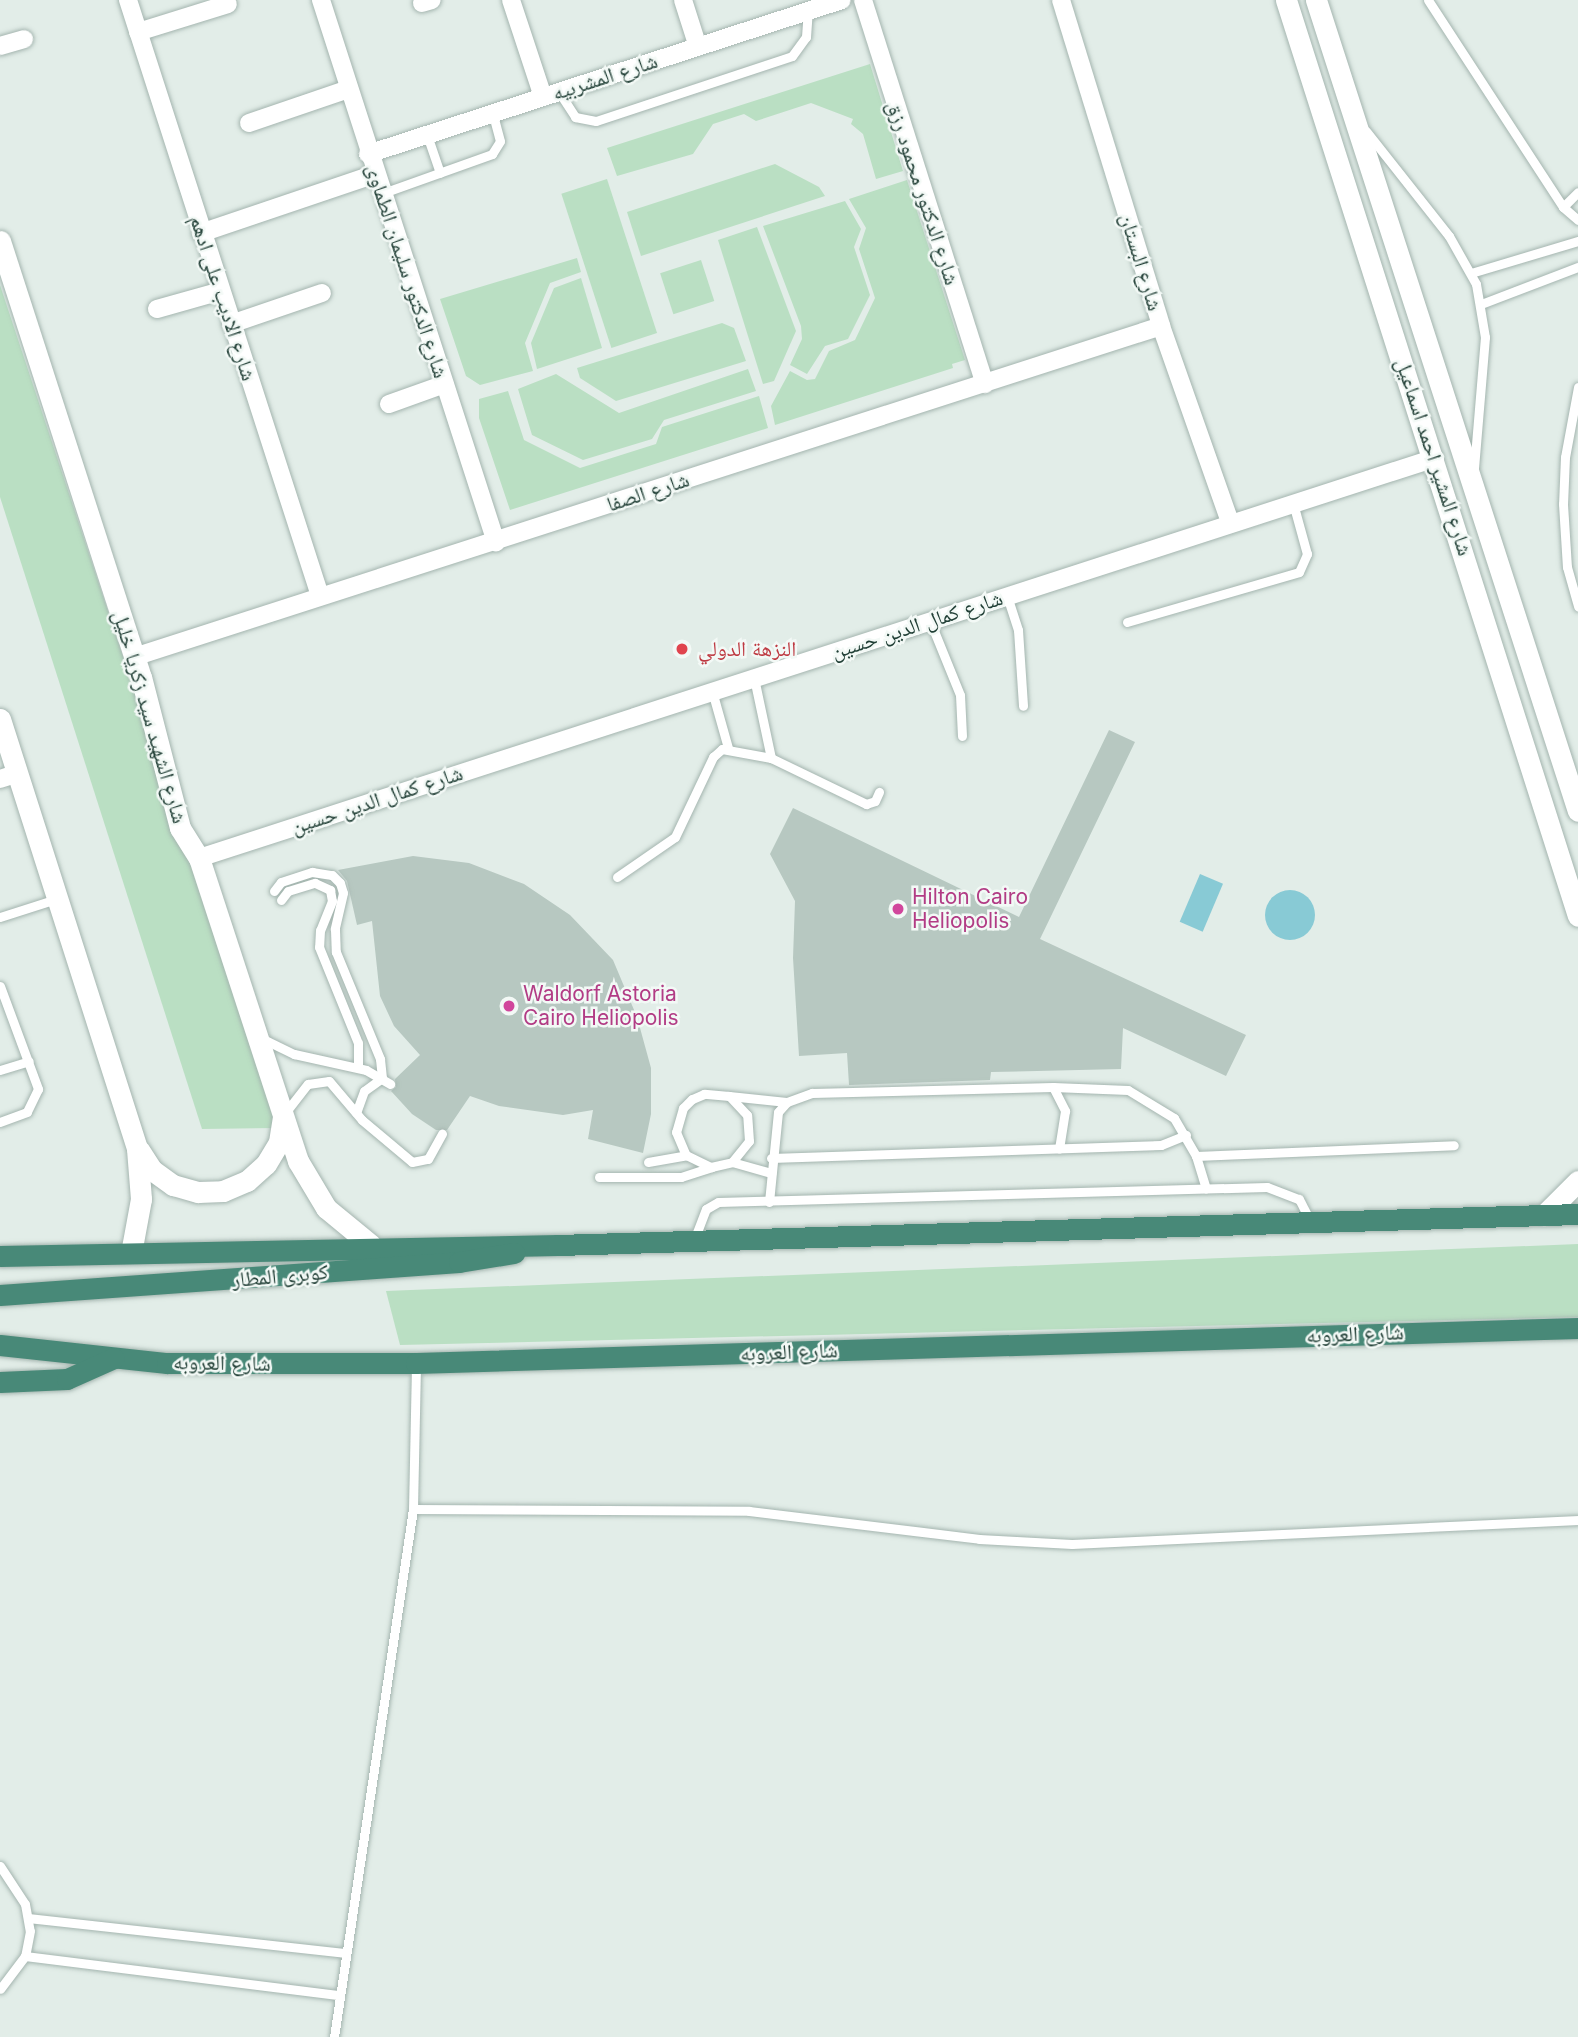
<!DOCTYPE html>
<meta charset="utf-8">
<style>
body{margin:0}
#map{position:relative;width:1578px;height:2037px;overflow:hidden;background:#e2ede8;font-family:Inter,"Noto Naskh Arabic",sans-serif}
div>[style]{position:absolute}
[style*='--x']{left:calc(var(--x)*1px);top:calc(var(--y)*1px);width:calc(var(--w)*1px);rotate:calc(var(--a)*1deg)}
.green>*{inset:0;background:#badfc3;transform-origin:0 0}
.water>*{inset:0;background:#88cad5;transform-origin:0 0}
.round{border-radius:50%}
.building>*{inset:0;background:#b7c8c1}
.roads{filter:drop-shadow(0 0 2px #a4b5af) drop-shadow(0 0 2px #a4b5af)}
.service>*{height:9px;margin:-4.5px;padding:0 4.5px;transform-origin:4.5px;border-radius:4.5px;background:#fff}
.minor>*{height:18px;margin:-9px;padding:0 9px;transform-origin:9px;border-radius:9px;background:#fff}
.tertiary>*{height:21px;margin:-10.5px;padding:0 10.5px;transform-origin:10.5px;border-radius:10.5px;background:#fff}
.secondary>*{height:21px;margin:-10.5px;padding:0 10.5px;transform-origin:10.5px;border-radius:10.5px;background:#fff}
.trunk>*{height:21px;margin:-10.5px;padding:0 10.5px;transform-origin:10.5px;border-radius:10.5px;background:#488978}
.dots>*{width:19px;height:19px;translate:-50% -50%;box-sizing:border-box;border:4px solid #f3f9f6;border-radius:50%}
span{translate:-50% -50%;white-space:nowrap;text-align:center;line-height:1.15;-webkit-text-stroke:5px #f3f9f6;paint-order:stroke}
.street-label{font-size:21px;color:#213f36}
.health-label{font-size:21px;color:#be3a42}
.left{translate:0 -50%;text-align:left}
.hotel-label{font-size:21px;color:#b23c85}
</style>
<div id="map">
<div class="green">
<div style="clip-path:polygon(870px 64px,903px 171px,876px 179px,863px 134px,851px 124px,853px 119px,811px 103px,756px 121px,744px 114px,713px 124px,693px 154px,617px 176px,607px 148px)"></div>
<div style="clip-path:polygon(775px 164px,819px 187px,825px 196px,641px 256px,627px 212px)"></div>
<div style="left:607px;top:179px;width:162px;height:48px;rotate:72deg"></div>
<div style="clip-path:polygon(907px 180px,965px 360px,952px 364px,953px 368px,775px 425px,771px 406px,790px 371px,807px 380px,815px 379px,829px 351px,855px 340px,875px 298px,859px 249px,866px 228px,849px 199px)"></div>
<div style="clip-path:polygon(845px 201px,861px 229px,854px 247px,870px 295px,848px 339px,825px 346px,807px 374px,790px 365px,802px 339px,801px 326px,763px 226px)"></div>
<div style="clip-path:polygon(757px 227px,796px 331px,774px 381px,763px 384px,718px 240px)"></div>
<div style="clip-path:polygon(577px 258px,581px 272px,550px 283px,525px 343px,533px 371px,480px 385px,466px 376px,440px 299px)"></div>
<div style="left:701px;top:260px;width:43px;height:43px;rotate:72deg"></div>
<div style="clip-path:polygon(581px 278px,602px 348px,537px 369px,531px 343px,554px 288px)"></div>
<div style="clip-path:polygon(0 285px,279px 1128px,202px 1129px,0 497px)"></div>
<div style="clip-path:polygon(722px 323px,734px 328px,746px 361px,616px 401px,580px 378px,577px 368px)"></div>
<div style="clip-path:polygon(748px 369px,756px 391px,664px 420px,652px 439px,583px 460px,532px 435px,518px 389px,556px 374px,619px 413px)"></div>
<div style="clip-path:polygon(508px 391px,524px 440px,580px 468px,656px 444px,662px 427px,759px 396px,768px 428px,510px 510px,479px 418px,479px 399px)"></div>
<div style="clip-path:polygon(1578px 1244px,1578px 1317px,400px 1345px,386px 1291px)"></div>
</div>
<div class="water">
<div style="left:1200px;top:874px;width:25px;height:52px;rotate:23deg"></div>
<div class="round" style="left:1265px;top:890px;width:50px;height:50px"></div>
</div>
<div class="building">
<div style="clip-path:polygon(1109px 730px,1135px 742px,1040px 939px,1246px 1035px,1226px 1076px,1123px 1028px,1121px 1069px,991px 1072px,990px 1080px,849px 1085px,847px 1053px,799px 1056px,793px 958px,795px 901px,770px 854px,793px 808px,1019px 917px)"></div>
<div style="clip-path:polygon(413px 856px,469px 863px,524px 884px,570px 915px,613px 960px,637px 1017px,651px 1068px,651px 1114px,643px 1153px,588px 1139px,593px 1110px,563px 1115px,499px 1106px,470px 1096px,447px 1130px,436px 1130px,412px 1114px,391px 1091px,396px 1087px,395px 1079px,420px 1055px,394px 1026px,380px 996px,372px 921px,357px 925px,347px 881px,338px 870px)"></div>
</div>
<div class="roads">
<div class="service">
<div style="--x:1428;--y:0;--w:247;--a:56.9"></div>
<div style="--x:1563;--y:207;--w:20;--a:41"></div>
<div style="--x:559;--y:92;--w:30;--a:57"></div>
<div style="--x:575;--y:117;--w:21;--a:11"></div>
<div style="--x:596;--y:121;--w:206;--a:-18.3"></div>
<div style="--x:792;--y:56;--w:24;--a:-54"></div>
<div style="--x:806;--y:37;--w:26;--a:-86"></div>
<div style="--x:1366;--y:131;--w:134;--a:51.7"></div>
<div style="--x:1449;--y:236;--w:55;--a:60.6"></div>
<div style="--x:1476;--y:284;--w:54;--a:80.4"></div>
<div style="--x:1485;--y:337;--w:131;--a:94.8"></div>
<div style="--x:427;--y:135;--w:40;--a:71.1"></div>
<div style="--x:383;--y:193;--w:116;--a:-19.7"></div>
<div style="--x:492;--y:154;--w:15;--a:-58"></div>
<div style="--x:500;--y:141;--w:28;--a:-105"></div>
<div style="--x:1563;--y:207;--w:21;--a:-45"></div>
<div style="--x:1471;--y:273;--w:112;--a:-16.7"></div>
<div style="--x:1481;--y:304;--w:104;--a:-20.9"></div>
<div style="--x:1578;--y:387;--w:71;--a:100.5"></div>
<div style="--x:1565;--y:457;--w:47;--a:92.4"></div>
<div style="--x:1563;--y:504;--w:63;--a:86.4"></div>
<div style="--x:1567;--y:567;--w:41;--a:74.2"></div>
<div style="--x:1007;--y:596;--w:36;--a:72"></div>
<div style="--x:1018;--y:630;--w:76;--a:86.2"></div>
<div style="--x:930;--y:621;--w:80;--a:67.9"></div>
<div style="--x:960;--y:695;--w:41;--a:87.2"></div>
<div style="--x:1127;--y:622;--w:179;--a:-16.2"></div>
<div style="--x:1299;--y:572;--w:20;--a:-66"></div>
<div style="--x:1307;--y:554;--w:53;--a:-105.4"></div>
<div style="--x:754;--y:678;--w:82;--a:78"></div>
<div style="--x:712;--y:691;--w:59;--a:74.3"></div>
<div style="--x:617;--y:877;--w:70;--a:-34.6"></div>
<div style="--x:675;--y:837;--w:89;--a:-64.6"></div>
<div style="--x:713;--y:757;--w:12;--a:-42"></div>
<div style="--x:722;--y:749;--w:50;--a:10.4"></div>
<div style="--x:771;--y:758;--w:106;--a:25.8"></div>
<div style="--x:866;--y:804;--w:9;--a:-18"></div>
<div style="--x:875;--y:801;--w:10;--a:-66"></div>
<div style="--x:274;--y:891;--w:11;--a:-52"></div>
<div style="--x:281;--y:882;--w:33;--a:-18"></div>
<div style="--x:312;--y:872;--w:20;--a:9"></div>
<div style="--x:332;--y:875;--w:11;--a:45"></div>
<div style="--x:340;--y:883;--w:10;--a:73"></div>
<div style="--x:343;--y:893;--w:37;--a:103"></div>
<div style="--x:335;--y:929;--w:23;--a:88"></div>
<div style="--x:336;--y:952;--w:116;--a:67.6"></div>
<div style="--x:380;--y:1059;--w:19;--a:84"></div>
<div style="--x:382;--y:1078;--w:22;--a:144"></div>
<div style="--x:364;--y:1091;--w:23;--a:110"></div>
<div style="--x:281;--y:900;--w:11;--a:-52"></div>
<div style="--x:288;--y:891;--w:28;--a:-17"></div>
<div style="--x:315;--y:883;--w:17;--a:25"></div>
<div style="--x:330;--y:890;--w:11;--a:80"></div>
<div style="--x:332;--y:901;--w:31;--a:112"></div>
<div style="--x:320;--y:930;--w:17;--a:93"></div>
<div style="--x:319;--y:947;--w:104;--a:67.9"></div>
<div style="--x:358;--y:1043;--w:24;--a:90"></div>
<div style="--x:0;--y:917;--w:59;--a:-17.8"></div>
<div style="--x:0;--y:986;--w:110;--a:69.7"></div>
<div style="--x:38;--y:1089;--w:25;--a:116"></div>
<div style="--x:27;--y:1112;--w:29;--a:160"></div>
<div style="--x:261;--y:1038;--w:37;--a:26"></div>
<div style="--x:294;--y:1054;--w:74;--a:12.5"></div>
<div style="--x:366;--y:1070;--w:28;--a:30"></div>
<div style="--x:0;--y:1070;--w:30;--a:-17"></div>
<div style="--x:1053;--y:1087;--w:27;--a:63"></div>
<div style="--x:1065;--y:1111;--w:38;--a:99"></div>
<div style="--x:729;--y:1096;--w:58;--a:5.9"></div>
<div style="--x:285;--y:1113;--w:37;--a:-52"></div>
<div style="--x:308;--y:1084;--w:21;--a:-8"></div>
<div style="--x:329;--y:1081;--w:51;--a:49.8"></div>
<div style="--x:362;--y:1120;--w:65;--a:40"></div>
<div style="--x:412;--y:1162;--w:16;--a:-11"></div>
<div style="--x:428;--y:1159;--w:29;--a:-61"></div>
<div style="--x:1196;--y:1156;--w:258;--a:-2.4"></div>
<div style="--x:771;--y:1158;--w:390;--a:-1.9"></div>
<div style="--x:1161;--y:1145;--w:27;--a:-22"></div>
<div style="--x:648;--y:1162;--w:39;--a:-10"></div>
<div style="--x:732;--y:1162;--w:27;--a:-51"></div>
<div style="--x:749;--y:1141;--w:26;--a:-94"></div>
<div style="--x:747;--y:1115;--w:26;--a:-133"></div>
<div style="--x:729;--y:1096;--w:25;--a:-175"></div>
<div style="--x:704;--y:1094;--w:13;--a:157"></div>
<div style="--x:692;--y:1099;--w:13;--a:135"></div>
<div style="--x:683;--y:1108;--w:25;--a:106"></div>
<div style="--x:676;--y:1132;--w:25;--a:67"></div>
<div style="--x:686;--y:1155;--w:28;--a:26"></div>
<div style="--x:711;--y:1167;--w:22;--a:-13"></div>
<div style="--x:732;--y:1162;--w:41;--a:15.8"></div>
<div style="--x:599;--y:1177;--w:82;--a:0"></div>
<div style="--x:681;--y:1177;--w:32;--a:-18"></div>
<div style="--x:769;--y:1202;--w:90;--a:-84.3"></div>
<div style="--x:778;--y:1112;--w:13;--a:-48"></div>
<div style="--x:787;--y:1102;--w:27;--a:-20"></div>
<div style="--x:812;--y:1093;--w:241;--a:-1.4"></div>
<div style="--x:1053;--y:1087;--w:75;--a:2.3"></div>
<div style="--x:1128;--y:1090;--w:54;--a:31.3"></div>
<div style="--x:1174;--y:1118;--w:44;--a:59.9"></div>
<div style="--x:1196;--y:1156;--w:34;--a:73"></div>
<div style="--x:694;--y:1240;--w:33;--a:-69"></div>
<div style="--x:706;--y:1209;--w:14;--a:-30"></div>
<div style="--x:718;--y:1202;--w:549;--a:-1.57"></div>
<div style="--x:1267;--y:1187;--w:34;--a:21"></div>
<div style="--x:1299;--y:1199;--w:25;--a:63"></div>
<div style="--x:413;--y:1509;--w:336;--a:0.3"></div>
<div style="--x:749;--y:1511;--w:232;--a:6.9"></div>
<div style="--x:979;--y:1539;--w:93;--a:3.1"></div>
<div style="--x:1072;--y:1544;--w:507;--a:-2.72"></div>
<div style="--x:0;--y:1866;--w:45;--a:56.7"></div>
<div style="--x:25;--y:1904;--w:27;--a:80"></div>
<div style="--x:30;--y:1931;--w:25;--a:101"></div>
<div style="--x:25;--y:1956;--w:41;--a:127.1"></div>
<div style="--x:28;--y:1918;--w:318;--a:6.3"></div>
<div style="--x:25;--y:1956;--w:317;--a:7.1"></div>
<div style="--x:334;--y:2037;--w:534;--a:-81.49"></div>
<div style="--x:413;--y:1509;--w:146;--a:-88.8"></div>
</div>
<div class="minor">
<div style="--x:128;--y:0;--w:626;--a:72.14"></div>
<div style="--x:321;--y:0;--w:570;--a:72.11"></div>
<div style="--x:511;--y:0;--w:102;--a:71.7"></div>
<div style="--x:683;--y:0;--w:49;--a:72.3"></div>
<div style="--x:863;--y:0;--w:403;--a:72.4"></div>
<div style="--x:1061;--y:0;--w:341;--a:72.9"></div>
<div style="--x:1161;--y:326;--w:208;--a:70.6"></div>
<div style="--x:422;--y:3;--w:10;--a:-17"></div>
<div style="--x:138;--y:32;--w:94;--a:-17.3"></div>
<div style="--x:0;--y:46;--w:25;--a:-16"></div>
<div style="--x:249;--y:123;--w:106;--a:-18.8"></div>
<div style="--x:368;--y:154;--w:498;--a:-18"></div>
<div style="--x:201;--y:233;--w:184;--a:-18.7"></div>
<div style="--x:157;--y:309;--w:66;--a:-15.7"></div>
<div style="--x:231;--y:324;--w:96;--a:-18.8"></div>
<div style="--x:389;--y:404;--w:59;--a:-19.7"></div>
<div style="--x:134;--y:657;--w:1079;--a:-17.86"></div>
<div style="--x:0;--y:779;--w:19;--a:-18"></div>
<div style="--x:199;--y:858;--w:1299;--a:-17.93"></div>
</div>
<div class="tertiary">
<div style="--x:0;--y:241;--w:458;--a:72.1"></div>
<div style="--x:141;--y:677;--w:156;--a:75.5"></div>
<div style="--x:180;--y:828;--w:36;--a:58"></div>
<div style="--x:199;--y:858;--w:319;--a:71.9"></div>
<div style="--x:298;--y:1161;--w:55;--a:59.2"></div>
<div style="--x:326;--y:1208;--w:58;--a:39.4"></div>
<div style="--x:0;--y:719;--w:451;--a:72.3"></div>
<div style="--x:137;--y:1149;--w:50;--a:85.4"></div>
<div style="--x:141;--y:1199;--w:55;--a:100.5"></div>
<div style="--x:139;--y:1150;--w:24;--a:57"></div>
<div style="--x:152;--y:1170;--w:26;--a:36"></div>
<div style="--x:173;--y:1185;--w:26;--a:16"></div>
<div style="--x:198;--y:1192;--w:25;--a:-2"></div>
<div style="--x:223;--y:1191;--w:26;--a:-23"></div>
<div style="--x:247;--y:1181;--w:25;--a:-42"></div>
<div style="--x:266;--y:1164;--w:26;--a:-59"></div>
<div style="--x:279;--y:1142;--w:25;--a:-81"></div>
</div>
<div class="secondary">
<div style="--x:1286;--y:0;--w:961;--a:72.32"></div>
<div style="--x:1316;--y:0;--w:852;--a:72.1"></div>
<div style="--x:1544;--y:1215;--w:48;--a:-45"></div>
</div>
<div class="trunk">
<div style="--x:0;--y:1256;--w:558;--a:-1.13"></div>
<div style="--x:558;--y:1245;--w:1020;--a:-1.74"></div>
<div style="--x:0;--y:1295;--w:460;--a:-4.1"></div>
<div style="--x:459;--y:1262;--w:56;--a:-9.3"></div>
<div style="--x:0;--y:1345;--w:168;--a:6.2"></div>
<div style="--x:167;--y:1363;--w:249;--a:0"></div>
<div style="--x:416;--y:1363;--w:1163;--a:-1.73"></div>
<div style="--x:0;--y:1382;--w:67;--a:-2.6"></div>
<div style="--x:67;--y:1379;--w:51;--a:-24.1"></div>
</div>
</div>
<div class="dots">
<div style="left:682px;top:649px;background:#e0444e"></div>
<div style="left:898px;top:909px;background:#d1479c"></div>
<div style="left:509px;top:1006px;background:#d1479c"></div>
</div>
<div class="street-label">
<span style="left:605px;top:77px;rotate:-18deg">شارع المشربيه</span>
<span style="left:923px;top:193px;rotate:72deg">شارع الدكتور محمود رزق</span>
<span style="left:1141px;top:262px;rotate:73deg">شارع البستان</span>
<span style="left:407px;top:271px;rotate:72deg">شارع الدكتور سليمان الطماوى</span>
<span style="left:223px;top:298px;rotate:72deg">شارع الاديب على ادهم</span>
<span style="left:1434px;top:457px;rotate:72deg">شارع المشير احمد اسماعيل</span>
<span style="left:648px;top:492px;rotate:-18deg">شارع الصفا</span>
<span style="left:917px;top:625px;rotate:-18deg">شارع كمال الدين حسين</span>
<span style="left:150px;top:717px;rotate:74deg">شارع الشهيد سيد زكريا خليل</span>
<span style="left:377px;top:800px;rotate:-18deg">شارع كمال الدين حسين</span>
<span style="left:280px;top:1276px;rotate:-5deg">كوبرى المطار</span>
<span style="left:1355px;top:1334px;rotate:-2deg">شارع العروبه</span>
<span style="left:789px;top:1352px;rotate:-2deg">شارع العروبه</span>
<span style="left:222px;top:1363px;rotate:1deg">شارع العروبه</span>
</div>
<div class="health-label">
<span class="left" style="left:698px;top:649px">النزهة الدولي</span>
</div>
<div class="hotel-label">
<span class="left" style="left:912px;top:909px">Hilton Cairo<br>Heliopolis</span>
<span class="left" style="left:523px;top:1006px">Waldorf Astoria<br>Cairo Heliopolis</span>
</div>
</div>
